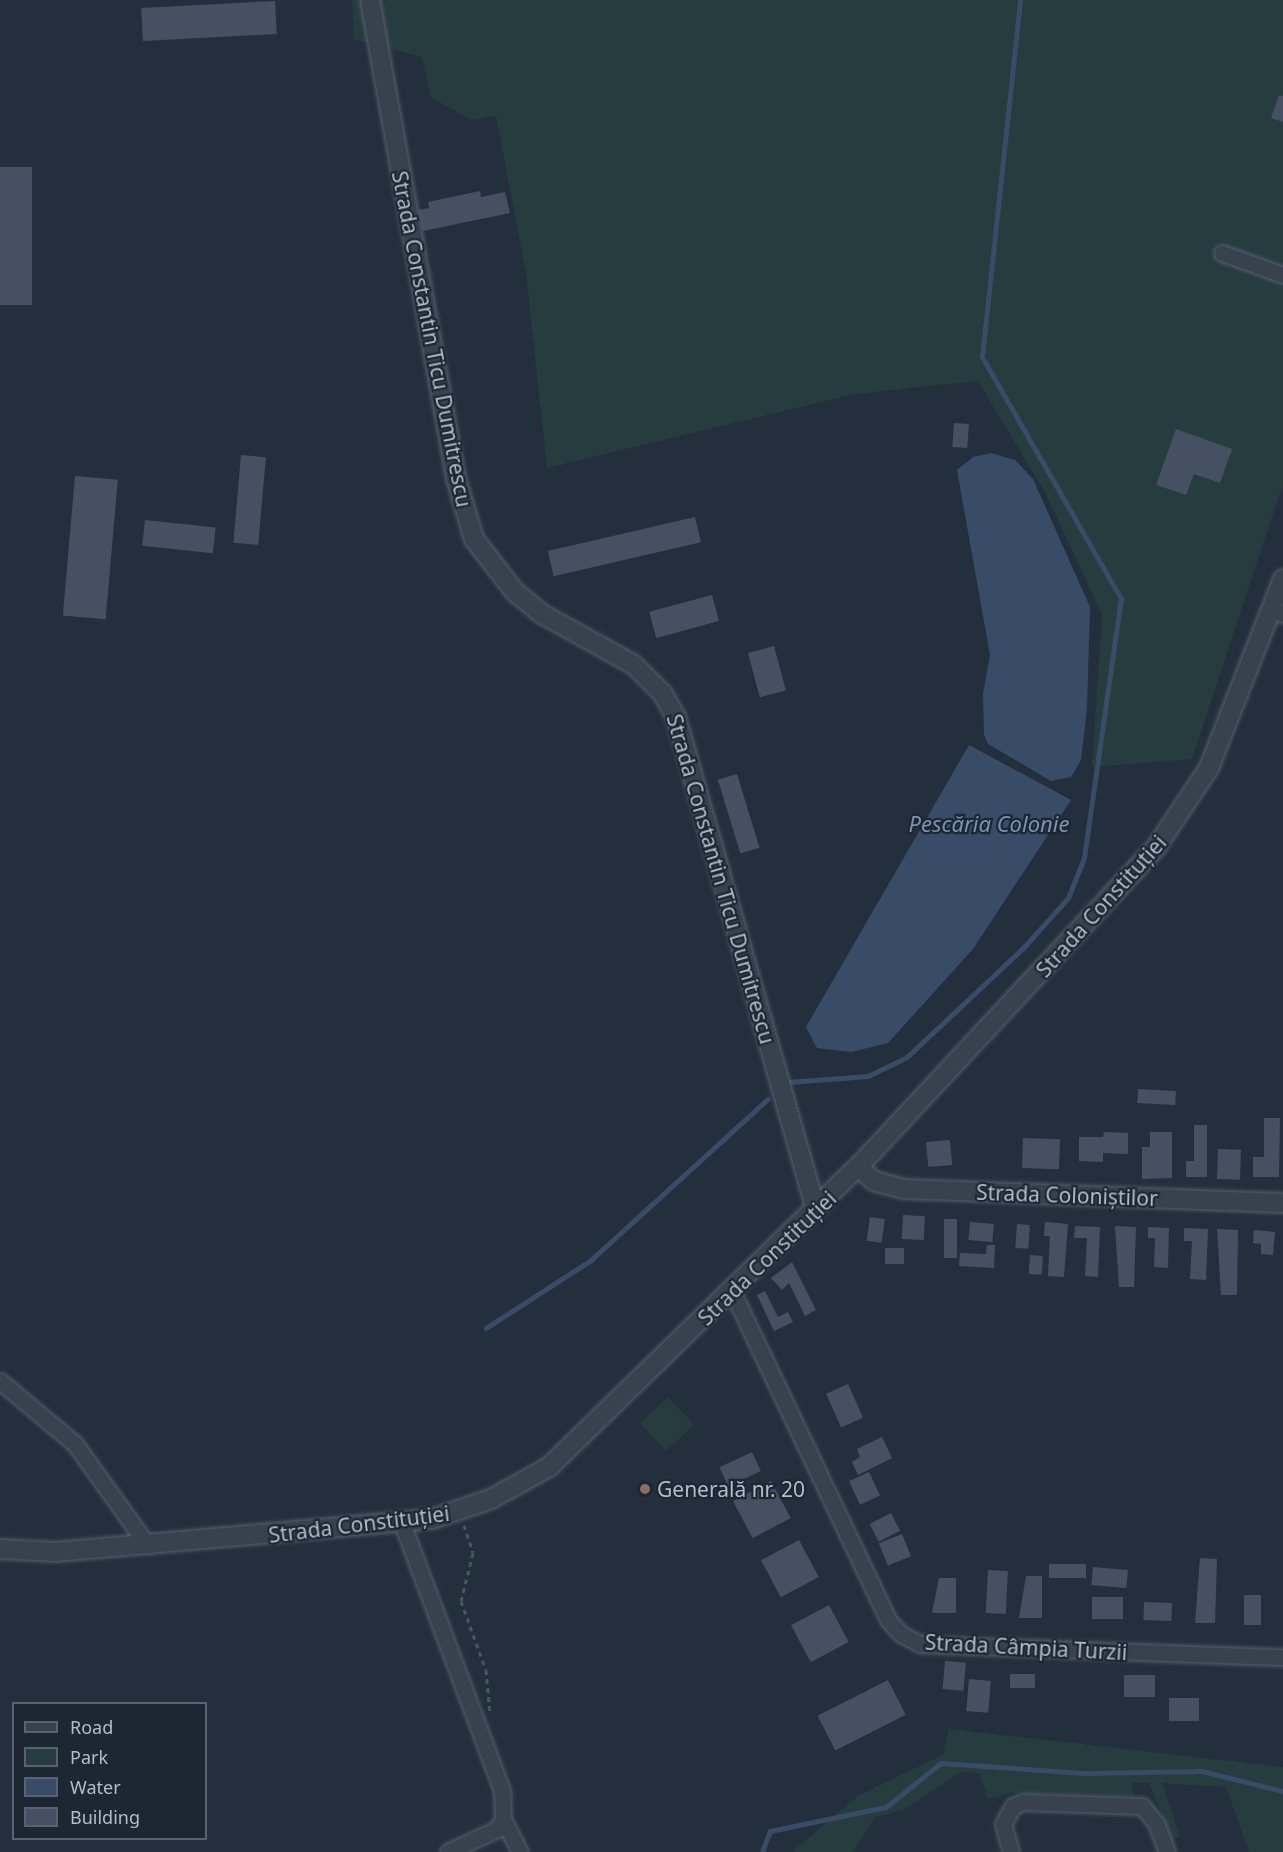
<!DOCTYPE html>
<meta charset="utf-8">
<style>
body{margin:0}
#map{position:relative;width:1283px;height:1852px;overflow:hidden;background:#242f3e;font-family:"Noto Sans",sans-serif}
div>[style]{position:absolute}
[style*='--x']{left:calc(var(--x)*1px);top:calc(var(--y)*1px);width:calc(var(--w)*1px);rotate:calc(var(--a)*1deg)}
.green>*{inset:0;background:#263c3f;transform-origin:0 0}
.water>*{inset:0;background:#394c67}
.stream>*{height:4.5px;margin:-2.25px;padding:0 2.25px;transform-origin:2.25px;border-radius:2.25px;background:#394c67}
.building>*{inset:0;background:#455162;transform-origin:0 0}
.path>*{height:3px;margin-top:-1.5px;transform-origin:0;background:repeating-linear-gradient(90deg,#44595c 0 4.5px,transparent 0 9px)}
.roads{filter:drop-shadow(0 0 2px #565f6c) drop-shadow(0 0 2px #565f6c)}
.minor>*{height:15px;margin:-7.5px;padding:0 7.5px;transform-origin:7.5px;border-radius:7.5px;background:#38414e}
.tertiary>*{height:18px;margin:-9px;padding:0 9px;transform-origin:9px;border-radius:9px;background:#38414e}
.dots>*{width:16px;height:16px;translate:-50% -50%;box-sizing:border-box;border:3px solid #1d2633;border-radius:50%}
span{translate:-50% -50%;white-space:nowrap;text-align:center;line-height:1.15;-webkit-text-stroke:4.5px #1d2633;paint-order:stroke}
.street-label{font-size:21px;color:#b4bcc9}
.poi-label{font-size:21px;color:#b4bcc9}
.left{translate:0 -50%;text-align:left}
.water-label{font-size:22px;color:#7c92b1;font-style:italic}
.legend{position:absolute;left:12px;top:1702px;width:195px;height:138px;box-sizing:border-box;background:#1d2633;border:2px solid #59626f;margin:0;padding:8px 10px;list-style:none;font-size:18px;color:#b4bcc9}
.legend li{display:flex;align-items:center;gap:12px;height:30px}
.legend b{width:30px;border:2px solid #59626f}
</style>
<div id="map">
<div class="green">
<div style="clip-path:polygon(352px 0,1283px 0,1283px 484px,1192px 759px,1092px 767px,1102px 615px,1046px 494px,978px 381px,855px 394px,547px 468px,526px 273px,496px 116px,471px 120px,431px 97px,422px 57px,354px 39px)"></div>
<div style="left:668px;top:1397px;width:38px;height:38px;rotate:47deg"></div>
<div style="clip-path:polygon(949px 1729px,1283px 1767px,1283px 1852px,1249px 1852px,1226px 1787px,1162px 1783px,1180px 1837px,1172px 1840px,1149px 1783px,1131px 1782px,1134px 1796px,1012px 1793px,988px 1799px,979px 1773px,961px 1772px,904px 1810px,875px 1817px,853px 1852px,792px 1852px,859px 1795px,943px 1755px)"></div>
</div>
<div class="water">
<div style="clip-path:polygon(991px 453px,1015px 460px,1033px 479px,1090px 607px,1087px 708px,1081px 760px,1071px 777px,1051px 781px,988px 744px,984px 734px,983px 694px,990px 655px,957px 470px,973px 457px)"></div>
<div style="clip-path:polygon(969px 745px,1071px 800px,973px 949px,888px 1043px,851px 1052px,817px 1048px,806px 1027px)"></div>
</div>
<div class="stream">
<div style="--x:788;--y:1082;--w:80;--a:-4.3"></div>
<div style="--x:868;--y:1076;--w:43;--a:-26"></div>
<div style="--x:907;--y:1057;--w:162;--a:-43.2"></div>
<div style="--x:1025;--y:946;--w:64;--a:-48.1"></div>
<div style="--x:1068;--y:898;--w:43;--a:-68.2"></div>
<div style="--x:1084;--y:858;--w:262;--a:-81.9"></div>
<div style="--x:1121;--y:599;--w:279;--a:-119.9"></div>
<div style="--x:982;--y:357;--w:359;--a:-83.9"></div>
<div style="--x:486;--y:1328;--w:125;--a:-32.9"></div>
<div style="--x:591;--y:1260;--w:239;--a:-42.3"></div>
<div style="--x:762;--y:1852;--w:22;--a:-69"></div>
<div style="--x:770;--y:1831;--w:118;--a:-11.7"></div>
<div style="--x:886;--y:1807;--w:70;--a:-38.7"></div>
<div style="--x:941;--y:1763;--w:143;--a:4"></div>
<div style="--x:1084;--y:1773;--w:118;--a:-1"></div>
<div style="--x:1202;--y:1771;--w:83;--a:13.9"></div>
</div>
<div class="building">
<div style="left:275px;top:1px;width:33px;height:134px;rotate:87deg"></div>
<div style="clip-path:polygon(1279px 95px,1283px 96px,1283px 122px,1271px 118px)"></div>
<div style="left:0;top:167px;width:32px;height:138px"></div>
<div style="clip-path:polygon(480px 191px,481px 197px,505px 192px,510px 213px,423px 231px,418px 210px,429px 208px,428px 202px)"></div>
<div style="left:954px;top:423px;width:15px;height:24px;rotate:4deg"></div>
<div style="clip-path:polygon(1176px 429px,1232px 449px,1220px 483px,1194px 474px,1186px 495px,1156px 485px)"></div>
<div style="left:241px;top:455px;width:25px;height:88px;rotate:5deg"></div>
<div style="left:75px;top:476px;width:43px;height:140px;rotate:5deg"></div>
<div style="left:695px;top:517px;width:26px;height:151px;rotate:77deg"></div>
<div style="left:145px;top:520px;width:71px;height:26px;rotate:6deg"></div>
<div style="left:712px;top:595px;width:27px;height:65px;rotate:75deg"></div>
<div style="left:774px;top:646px;width:46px;height:27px;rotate:75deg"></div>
<div style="left:737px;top:774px;width:77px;height:20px;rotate:73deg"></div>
<div style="left:1138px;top:1089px;width:38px;height:14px;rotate:3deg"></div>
<div style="clip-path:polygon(1264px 1118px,1280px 1118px,1279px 1177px,1253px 1177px,1253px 1157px,1264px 1157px)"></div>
<div style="clip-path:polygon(1194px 1125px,1207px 1125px,1207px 1177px,1186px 1177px,1186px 1161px,1194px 1161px)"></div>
<div style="clip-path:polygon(1104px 1132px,1128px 1133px,1128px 1154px,1103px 1153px,1103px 1162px,1079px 1161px,1079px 1137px,1103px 1137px)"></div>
<div style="clip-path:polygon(1150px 1132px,1172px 1132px,1172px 1178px,1142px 1179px,1142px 1147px,1150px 1147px)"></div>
<div style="left:1023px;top:1138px;width:37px;height:30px;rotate:2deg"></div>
<div style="left:950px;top:1140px;width:25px;height:24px;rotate:85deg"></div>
<div style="left:1218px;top:1149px;width:23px;height:30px;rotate:2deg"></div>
<div style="left:903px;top:1215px;width:22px;height:24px;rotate:3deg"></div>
<div style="left:870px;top:1217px;width:15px;height:24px;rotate:8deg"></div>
<div style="left:944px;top:1219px;width:13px;height:39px"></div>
<div style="left:970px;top:1222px;width:24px;height:18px;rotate:5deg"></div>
<div style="clip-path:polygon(1045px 1222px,1068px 1224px,1064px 1277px,1048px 1276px,1050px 1236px,1044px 1236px)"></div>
<div style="left:1017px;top:1224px;width:13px;height:24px;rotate:4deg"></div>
<div style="clip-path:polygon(1075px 1226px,1100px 1227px,1098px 1277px,1085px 1276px,1087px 1238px,1074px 1238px)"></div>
<div style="clip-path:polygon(1115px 1226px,1136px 1227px,1134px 1287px,1119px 1287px)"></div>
<div style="clip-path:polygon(1148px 1227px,1169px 1228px,1168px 1268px,1154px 1267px,1155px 1238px,1148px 1238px)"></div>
<div style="clip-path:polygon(1184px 1228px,1208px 1229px,1206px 1280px,1190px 1279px,1192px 1241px,1184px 1241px)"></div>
<div style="clip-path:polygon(1217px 1229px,1238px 1230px,1237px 1295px,1221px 1295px)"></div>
<div style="clip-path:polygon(1254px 1230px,1275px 1232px,1273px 1255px,1261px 1254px,1261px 1244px,1253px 1243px)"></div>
<div style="clip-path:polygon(987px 1245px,995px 1245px,994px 1268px,959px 1266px,960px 1253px,986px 1254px)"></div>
<div style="left:885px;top:1248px;width:19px;height:16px"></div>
<div style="left:1030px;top:1255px;width:13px;height:19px;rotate:4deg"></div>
<div style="clip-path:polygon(792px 1262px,816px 1310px,805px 1316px,789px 1283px,782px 1290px,771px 1278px)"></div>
<div style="clip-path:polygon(765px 1291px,778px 1317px,788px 1312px,793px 1322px,774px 1331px,757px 1295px)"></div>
<div style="left:848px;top:1384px;width:37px;height:24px;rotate:66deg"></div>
<div style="clip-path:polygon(882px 1437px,892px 1458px,858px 1475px,852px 1462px,860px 1457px,857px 1449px)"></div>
<div style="left:752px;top:1452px;width:21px;height:36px;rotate:65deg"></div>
<div style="left:869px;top:1472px;width:26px;height:22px;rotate:65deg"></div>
<div style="left:771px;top:1481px;width:42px;height:43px;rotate:62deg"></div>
<div style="left:891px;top:1513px;width:20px;height:24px;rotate:63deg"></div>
<div style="left:902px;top:1534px;width:24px;height:25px;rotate:68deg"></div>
<div style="left:799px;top:1540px;width:42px;height:43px;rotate:62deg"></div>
<div style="clip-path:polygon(1200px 1558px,1217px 1559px,1215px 1623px,1195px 1623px)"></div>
<div style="left:1049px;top:1564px;width:37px;height:14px"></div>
<div style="left:1093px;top:1567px;width:35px;height:18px;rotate:5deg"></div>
<div style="left:988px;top:1570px;width:20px;height:43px;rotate:3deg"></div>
<div style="clip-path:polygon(1026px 1576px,1042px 1576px,1042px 1618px,1019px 1618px)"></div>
<div style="clip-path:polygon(939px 1578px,956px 1578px,956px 1613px,932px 1613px)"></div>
<div style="left:1244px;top:1595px;width:17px;height:30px"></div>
<div style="left:1092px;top:1597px;width:31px;height:22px"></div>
<div style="left:1144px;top:1602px;width:28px;height:18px;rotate:2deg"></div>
<div style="left:829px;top:1605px;width:42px;height:43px;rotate:62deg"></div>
<div style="left:945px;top:1661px;width:21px;height:28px;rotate:5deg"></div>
<div style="left:1010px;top:1674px;width:25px;height:14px"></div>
<div style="left:1124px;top:1675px;width:31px;height:22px"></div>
<div style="left:969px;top:1679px;width:22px;height:32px;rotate:5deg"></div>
<div style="left:888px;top:1680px;width:39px;height:79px;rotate:63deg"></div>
<div style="left:1169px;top:1698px;width:30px;height:23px"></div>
</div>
<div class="path">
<div style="--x:464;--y:1525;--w:29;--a:72"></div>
<div style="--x:473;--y:1553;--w:49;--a:104"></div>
<div style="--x:461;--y:1601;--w:73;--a:70.1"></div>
<div style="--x:486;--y:1670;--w:44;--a:84.8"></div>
</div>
<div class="roads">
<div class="minor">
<div style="--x:1222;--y:253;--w:65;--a:19.8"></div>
<div style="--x:1272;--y:610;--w:12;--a:20"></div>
<div style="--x:732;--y:1291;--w:364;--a:64.6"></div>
<div style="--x:888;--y:1620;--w:19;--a:47"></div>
<div style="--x:901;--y:1634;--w:21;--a:28"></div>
<div style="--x:920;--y:1644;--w:363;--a:2.1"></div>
<div style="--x:0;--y:1381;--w:98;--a:40"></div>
<div style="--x:75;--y:1444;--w:125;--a:54.4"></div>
<div style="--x:402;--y:1523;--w:286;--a:69.5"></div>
<div style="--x:502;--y:1791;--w:28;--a:88"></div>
<div style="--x:503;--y:1819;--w:12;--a:121"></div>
<div style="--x:497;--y:1829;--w:54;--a:154.9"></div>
<div style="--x:503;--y:1819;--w:37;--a:63"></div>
<div style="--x:1011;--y:1852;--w:29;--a:-106"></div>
<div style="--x:1003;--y:1824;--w:21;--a:-61"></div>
<div style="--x:1013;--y:1806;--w:11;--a:-22"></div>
<div style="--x:1023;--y:1802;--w:119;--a:1.9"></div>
<div style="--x:1142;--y:1806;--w:22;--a:51"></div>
<div style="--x:1156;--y:1823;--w:31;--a:69"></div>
</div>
<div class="tertiary">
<div style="--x:370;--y:0;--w:486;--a:79.8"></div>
<div style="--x:456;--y:478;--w:64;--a:73.6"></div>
<div style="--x:474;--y:539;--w:67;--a:52.3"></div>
<div style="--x:515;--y:592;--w:35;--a:39"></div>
<div style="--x:542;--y:614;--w:105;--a:29"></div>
<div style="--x:634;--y:665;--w:41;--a:45"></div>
<div style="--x:663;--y:694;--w:26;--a:61"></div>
<div style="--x:676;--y:717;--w:512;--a:74.15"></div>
<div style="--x:858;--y:1167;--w:21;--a:41"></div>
<div style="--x:874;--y:1181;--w:30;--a:15"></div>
<div style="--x:903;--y:1189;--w:380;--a:2.1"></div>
<div style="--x:0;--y:1549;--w:55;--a:3.1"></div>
<div style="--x:55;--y:1552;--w:378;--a:-5"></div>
<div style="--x:432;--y:1519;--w:62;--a:-18.7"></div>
<div style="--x:491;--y:1499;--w:66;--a:-28.9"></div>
<div style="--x:549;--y:1467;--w:431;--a:-44.2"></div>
<div style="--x:858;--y:1167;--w:435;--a:-47"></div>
<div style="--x:1155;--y:849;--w:97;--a:-56.3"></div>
<div style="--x:1209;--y:768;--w:203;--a:-68.6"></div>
</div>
</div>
<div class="dots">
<div style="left:645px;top:1489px;background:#8d6e63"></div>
</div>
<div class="street-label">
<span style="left:432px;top:339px;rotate:79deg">Strada Constantin Ticu Dumitrescu</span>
<span style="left:721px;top:879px;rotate:74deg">Strada Constantin Ticu Dumitrescu</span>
<span style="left:1101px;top:906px;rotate:-48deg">Strada Constituției</span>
<span style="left:1067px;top:1195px;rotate:2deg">Strada Coloniștilor</span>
<span style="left:767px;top:1258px;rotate:-44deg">Strada Constituției</span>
<span style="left:359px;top:1524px;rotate:-7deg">Strada Constituției</span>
<span style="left:1026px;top:1647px;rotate:3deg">Strada Câmpia Turzii</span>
</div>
<div class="poi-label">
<span class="left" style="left:657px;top:1489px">Generală nr. 20</span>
</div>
<div class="water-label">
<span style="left:989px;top:824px">Pescăria Colonie</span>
</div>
<ul class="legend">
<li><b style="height:8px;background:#38414e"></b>Road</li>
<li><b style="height:16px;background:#263c3f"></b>Park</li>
<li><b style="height:16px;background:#394c67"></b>Water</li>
<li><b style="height:16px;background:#455162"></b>Building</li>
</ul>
</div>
